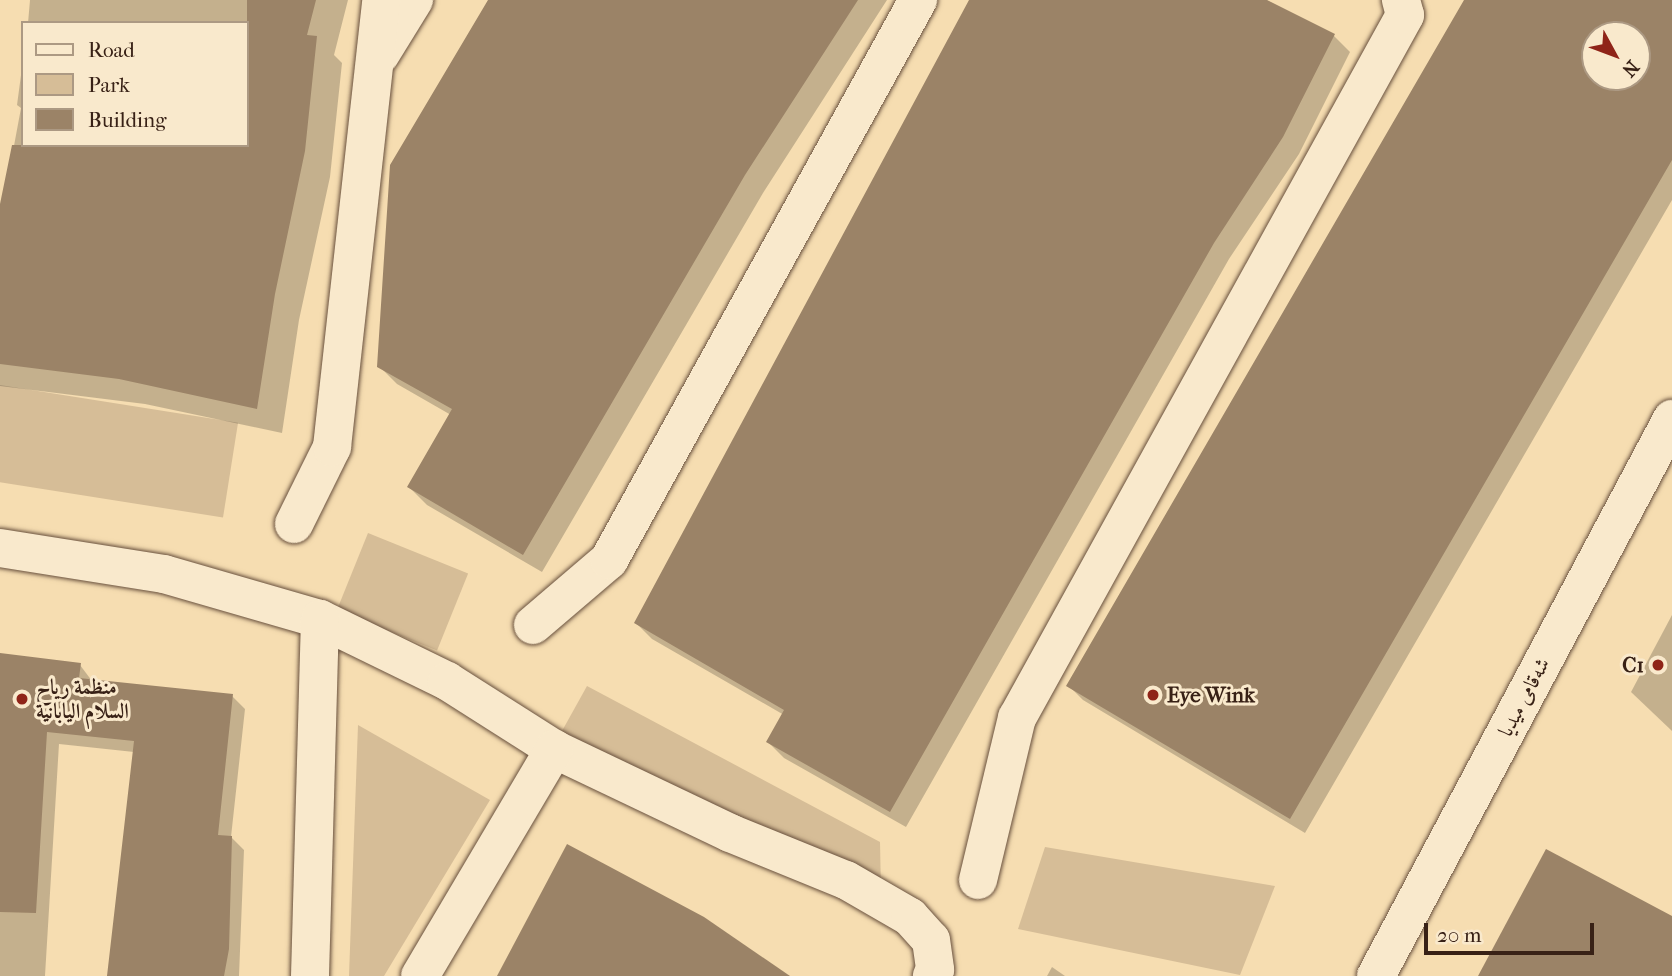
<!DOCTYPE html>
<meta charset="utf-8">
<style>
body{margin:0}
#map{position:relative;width:1672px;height:976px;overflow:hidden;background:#f6ddb1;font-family:"IM FELL French Canon",Amiri,serif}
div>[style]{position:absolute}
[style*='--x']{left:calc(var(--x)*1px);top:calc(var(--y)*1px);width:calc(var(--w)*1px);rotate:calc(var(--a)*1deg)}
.green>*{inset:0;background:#d6bd97;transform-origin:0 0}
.shadow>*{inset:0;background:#0003}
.building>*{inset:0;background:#9b8367}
.roads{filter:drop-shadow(0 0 2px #68503d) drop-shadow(0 0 2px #68503d)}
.street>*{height:38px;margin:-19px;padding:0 19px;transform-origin:19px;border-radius:19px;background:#f9e9cc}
.dots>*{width:19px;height:19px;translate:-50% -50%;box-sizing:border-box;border:4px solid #f9e9cc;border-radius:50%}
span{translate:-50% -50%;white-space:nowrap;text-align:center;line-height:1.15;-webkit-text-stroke:6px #f9e9cc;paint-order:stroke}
.poi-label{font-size:21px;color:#382116;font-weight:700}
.right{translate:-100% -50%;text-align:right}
.left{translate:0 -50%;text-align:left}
.street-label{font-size:21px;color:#382116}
.legend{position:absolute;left:21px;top:21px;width:228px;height:126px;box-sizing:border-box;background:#f9e9cc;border:2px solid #ac9983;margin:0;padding:9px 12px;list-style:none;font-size:21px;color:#382116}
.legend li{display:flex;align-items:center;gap:14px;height:35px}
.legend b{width:35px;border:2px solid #ac9983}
.north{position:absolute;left:1581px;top:21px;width:70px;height:70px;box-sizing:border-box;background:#f9e9cc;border:2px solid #ac9983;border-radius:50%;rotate:131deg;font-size:19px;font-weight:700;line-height:28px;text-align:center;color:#382116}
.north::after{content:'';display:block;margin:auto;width:24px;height:32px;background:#8f2418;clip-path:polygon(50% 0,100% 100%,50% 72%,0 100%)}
.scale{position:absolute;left:1424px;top:923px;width:170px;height:32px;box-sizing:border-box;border:4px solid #382116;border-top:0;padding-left:9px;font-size:21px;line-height:24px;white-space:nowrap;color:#382116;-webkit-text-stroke:5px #f9e9cc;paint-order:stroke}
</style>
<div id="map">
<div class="green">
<div style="left:0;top:385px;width:241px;height:96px;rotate:9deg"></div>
<div style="left:368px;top:533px;width:108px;height:83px;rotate:22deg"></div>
<div style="clip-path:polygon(587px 686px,880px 842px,881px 892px,557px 740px)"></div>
<div style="clip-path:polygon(358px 725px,490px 800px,384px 976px,349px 976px)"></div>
<div style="clip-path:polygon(1045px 847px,1275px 886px,1240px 975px,1018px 929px)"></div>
</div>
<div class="shadow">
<div style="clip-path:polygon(30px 0,348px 0,334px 55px,342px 63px,330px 177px,299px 320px,282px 433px,145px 404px,0 386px,0 221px,21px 108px,17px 105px,23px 60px,23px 145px,247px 145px,247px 23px,28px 23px)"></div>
<div style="clip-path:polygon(490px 0,887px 0,763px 193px,542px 572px,427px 505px,409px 487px,451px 415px,397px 384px,379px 366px)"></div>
<div style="clip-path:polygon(970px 0,1266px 0,1334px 36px,1350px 52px,1299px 154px,1229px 259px,906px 827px,784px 758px,768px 742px,784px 715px,652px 639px,636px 623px)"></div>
<div style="clip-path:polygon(evenodd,1465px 0,1672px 0,1672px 200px,1305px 833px,1083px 700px,1068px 685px,1465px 0,1595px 35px,1637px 35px,1637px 77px,1595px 77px,1595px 35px)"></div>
<div style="clip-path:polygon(1672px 615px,1672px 731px,1631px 692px)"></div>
<div style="clip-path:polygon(0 655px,80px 665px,92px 681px,232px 696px,245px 709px,231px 837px,244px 850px,239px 976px,109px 976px,134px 752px,59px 744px,45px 976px,0 976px)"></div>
<div style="clip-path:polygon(1052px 967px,1065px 976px,1047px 976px)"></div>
</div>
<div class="building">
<div style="clip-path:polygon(247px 0,316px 0,307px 35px,317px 36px,305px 151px,275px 294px,257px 409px,119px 379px,0 364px,0 204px,12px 145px,247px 145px)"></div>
<div style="clip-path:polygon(488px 0,858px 0,745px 175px,523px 555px,407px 487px,452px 409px,377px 367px,390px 165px)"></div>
<div style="clip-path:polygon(969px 0,1267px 0,1335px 34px,1283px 137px,1214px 243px,890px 812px,766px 742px,784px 710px,634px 623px)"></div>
<div style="clip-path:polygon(evenodd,1464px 0,1672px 0,1672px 160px,1290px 819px,1066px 686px,1464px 0,1595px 35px,1637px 35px,1637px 77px,1595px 77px,1595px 35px)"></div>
<div style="clip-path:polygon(0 653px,81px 663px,79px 678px,233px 694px,218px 835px,232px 836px,229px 949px,224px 976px,107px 976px,134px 741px,47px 732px,36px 913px,0 912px)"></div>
<div style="clip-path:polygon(567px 844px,704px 917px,790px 976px,497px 976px)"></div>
<div style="clip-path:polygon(1546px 849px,1672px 916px,1672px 976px,1478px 976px)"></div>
</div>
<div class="roads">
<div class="street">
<div style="--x:380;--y:55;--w:65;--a:-58.3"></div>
<div style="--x:294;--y:524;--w:86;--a:-63.7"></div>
<div style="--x:332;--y:447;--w:450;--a:-83.7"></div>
<div style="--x:0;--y:548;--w:166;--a:9"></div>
<div style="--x:164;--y:574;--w:162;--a:16.1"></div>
<div style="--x:320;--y:619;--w:141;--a:26"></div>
<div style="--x:447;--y:681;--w:127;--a:32.4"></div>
<div style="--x:554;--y:749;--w:195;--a:25.5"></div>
<div style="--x:730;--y:833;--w:125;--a:22.1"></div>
<div style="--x:846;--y:880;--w:74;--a:30"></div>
<div style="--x:910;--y:917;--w:31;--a:48"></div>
<div style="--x:931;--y:940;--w:30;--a:82"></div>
<div style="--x:935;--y:970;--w:7;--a:117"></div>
<div style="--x:533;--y:625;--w:100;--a:-40.5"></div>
<div style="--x:609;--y:560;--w:640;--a:-61.11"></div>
<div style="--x:978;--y:880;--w:167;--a:-76.5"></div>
<div style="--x:1017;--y:718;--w:803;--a:-61.1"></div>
<div style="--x:1405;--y:15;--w:16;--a:-105"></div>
<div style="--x:310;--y:976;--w:357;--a:-88.4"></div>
<div style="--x:420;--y:976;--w:264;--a:-59.4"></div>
<div style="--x:1376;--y:976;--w:631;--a:-62.01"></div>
</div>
</div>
<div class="dots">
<div style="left:1658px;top:665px;background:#8f2418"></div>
<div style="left:1153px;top:695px;background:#8f2418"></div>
<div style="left:22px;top:699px;background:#8f2418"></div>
</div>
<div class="poi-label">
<span class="right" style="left:1644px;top:665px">C1</span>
<span class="left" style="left:36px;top:699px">منظمة رياح<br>السلام اليابانية</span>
<span class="left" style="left:1167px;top:695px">Eye Wink</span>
</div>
<div class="street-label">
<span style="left:1524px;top:697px;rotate:-62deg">شەقامی میدیا</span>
</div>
<ul class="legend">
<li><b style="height:9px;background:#f9e9cc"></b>Road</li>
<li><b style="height:19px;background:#d6bd97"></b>Park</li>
<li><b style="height:19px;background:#9b8367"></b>Building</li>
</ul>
<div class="north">N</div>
<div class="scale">20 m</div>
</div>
